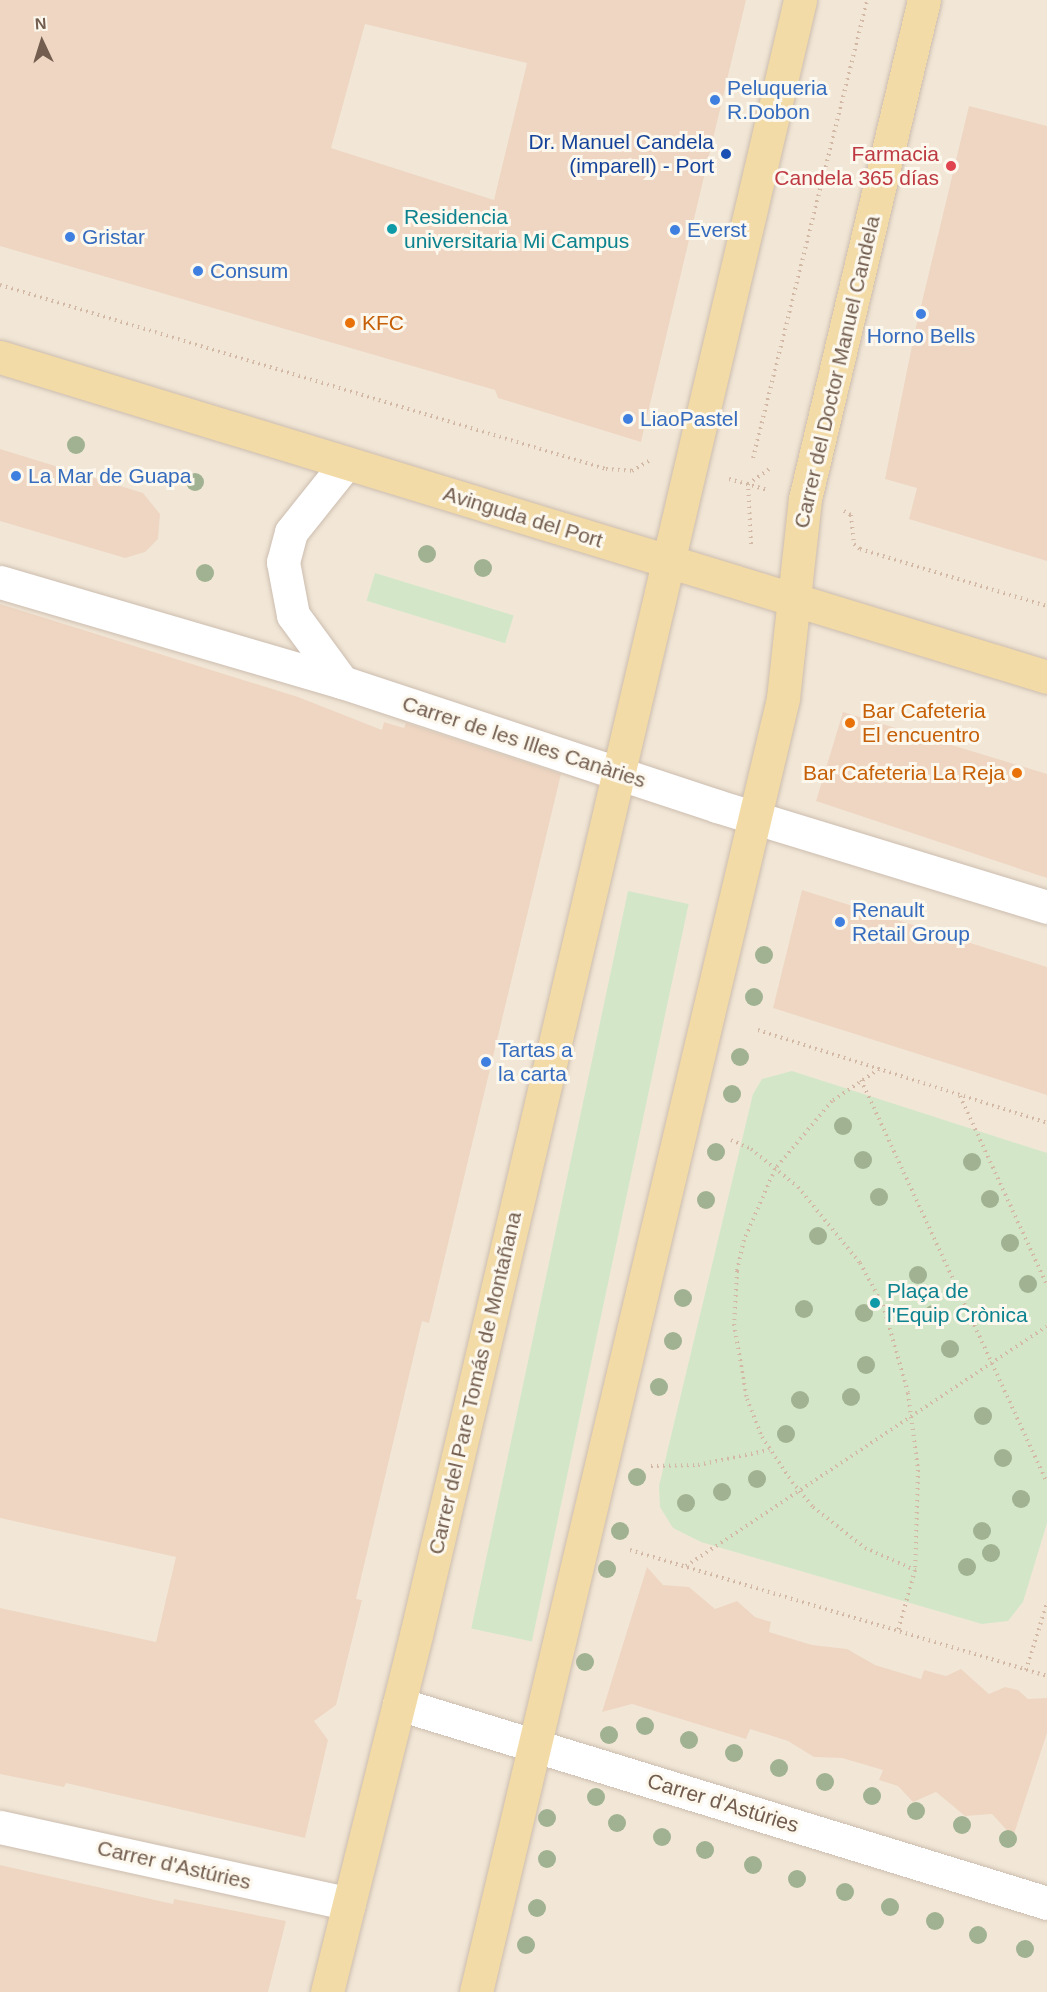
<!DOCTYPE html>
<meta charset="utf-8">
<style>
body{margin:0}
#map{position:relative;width:1047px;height:1992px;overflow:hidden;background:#fbf4e8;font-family:Helvetica,sans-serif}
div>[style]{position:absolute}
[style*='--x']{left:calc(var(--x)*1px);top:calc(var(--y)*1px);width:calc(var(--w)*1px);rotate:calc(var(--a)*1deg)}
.residential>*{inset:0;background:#f2e7d7;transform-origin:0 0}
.green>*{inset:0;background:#d3e7c8;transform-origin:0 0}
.building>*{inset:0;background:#eed6c2}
.path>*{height:4px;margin-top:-2px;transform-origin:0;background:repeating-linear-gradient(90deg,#d3b9a5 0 1.5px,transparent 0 6px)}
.roads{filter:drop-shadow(0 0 2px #ccbdaf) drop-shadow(0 0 2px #ccbdaf)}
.minor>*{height:33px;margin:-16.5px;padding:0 16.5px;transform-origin:16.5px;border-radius:16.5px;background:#fff}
.tertiary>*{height:33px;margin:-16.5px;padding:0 16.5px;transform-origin:16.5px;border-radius:16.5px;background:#fff}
.primary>*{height:33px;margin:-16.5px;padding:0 16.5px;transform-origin:16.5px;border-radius:16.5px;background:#f3dba7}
.trees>*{width:18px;height:18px;margin:-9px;border-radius:50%;background:#a0b291}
.dots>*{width:16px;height:16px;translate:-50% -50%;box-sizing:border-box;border:3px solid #fdf8ee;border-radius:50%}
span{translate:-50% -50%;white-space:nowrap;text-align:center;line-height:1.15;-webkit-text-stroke:6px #fdf8ee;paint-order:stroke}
.shop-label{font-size:21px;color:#366cbe}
.left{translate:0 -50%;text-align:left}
.transit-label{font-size:21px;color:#164399}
.right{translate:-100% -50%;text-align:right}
.health-label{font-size:21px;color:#be3a42}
.culture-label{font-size:21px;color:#0d838f}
.food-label{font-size:21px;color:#c56008}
.street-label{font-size:21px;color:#725d4e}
.north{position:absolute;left:12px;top:12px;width:60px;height:60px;-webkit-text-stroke:4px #fdf8ee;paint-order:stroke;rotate:356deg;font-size:16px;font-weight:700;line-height:24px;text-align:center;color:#725d4e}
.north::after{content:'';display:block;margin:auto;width:21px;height:27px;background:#725d4e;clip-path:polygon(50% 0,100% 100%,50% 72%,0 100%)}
</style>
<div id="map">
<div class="residential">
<div style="left:0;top:0;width:1047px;height:1992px"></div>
</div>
<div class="green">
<div style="left:375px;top:573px;width:145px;height:29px;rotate:17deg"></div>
<div style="left:628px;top:891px;width:62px;height:754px;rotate:12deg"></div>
<div style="clip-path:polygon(792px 1071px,1047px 1153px,1047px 1523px,1023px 1602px,1008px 1621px,982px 1624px,701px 1542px,673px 1528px,660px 1507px,659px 1486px,753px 1094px,762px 1079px)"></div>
</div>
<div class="building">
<div style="clip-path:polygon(evenodd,0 0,746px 0,641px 442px,498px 398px,495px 390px,0 246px,0 0,365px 24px,527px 63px,494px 200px,331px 148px,365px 24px)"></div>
<div style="clip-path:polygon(969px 106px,1047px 126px,1047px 561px,909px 519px,917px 488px,885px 479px,915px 331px)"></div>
<div style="clip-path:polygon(0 449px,143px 493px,160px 514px,158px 539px,145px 552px,125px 558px,0 521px)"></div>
<div style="clip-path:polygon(0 604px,298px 697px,382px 730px,384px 722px,404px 728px,406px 723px,561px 774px,429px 1323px,422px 1321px,356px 1599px,362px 1600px,336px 1705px,314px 1721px,328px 1740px,305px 1838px,66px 1783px,64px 1787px,0 1774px,0 1608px,156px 1642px,176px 1557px,0 1518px)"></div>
<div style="clip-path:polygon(843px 712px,1047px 774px,1047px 878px,816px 801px)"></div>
<div style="clip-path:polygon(802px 890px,1047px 967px,1047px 1095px,773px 1008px)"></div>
<div style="clip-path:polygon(647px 1567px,663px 1585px,689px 1587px,715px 1609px,737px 1601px,755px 1617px,771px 1622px,769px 1632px,812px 1645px,847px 1649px,875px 1665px,921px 1679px,924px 1670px,946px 1676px,961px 1669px,989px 1694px,1005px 1687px,1018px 1690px,1028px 1699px,1047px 1698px,1047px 1733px,1013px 1837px,992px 1814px,965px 1816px,936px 1792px,913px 1802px,898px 1786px,879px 1780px,883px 1770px,842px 1758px,814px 1757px,788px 1741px,750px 1729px,746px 1739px,632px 1704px,602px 1712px)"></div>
<div style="clip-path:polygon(0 1865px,173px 1904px,174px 1899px,286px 1921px,268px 1992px,0 1992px)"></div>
</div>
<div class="path">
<div style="--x:0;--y:285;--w:633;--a:16.89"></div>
<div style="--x:606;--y:469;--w:26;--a:4"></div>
<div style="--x:632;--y:471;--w:23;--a:-31"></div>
<div style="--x:753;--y:458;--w:472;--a:-76"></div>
<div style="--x:729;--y:479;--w:41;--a:15.8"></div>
<div style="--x:844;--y:511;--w:8;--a:30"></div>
<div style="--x:851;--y:515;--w:29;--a:84"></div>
<div style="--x:854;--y:544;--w:8;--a:40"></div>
<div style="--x:860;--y:549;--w:195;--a:17"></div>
<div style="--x:751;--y:544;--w:60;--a:-92.9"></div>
<div style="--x:748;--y:484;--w:28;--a:-35"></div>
<div style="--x:758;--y:1030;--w:304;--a:17.8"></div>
<div style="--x:879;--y:1069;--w:57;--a:145.8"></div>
<div style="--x:832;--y:1101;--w:89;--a:130"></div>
<div style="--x:775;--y:1169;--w:77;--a:113.6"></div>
<div style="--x:744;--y:1240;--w:32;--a:103"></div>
<div style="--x:737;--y:1271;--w:53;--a:93.2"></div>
<div style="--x:734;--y:1324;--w:76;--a:80.2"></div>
<div style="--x:747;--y:1399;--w:41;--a:68.5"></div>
<div style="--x:762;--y:1437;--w:54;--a:56.3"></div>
<div style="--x:792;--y:1482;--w:33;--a:50"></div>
<div style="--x:813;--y:1507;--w:66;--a:38.3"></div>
<div style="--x:865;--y:1548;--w:55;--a:23.7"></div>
<div style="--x:861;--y:1080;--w:443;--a:65.2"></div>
<div style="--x:960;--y:1096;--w:208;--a:65.3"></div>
<div style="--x:731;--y:1140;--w:22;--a:24"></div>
<div style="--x:751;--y:1149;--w:60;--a:39"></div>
<div style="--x:798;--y:1187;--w:98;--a:50.8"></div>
<div style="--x:860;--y:1263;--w:48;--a:61.3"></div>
<div style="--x:883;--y:1305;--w:91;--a:74.1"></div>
<div style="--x:908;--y:1393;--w:78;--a:82.6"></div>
<div style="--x:918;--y:1470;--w:100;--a:91.7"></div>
<div style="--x:915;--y:1570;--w:63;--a:105.6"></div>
<div style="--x:651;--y:1466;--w:47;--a:-1.2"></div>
<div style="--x:698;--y:1465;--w:73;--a:-11.9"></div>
<div style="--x:630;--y:1550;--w:436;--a:16.8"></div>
<div style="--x:686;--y:1566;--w:433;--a:-33.6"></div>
<div style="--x:1026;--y:1670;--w:70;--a:-72.6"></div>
</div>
<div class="roads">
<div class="minor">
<div style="--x:399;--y:1704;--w:678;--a:17.07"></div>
<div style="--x:0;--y:1827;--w:357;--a:12.4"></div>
</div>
<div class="tertiary">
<div style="--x:0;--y:582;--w:356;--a:16.3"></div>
<div style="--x:342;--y:682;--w:395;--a:18.3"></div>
<div style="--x:717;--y:806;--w:345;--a:17"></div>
<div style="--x:342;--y:682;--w:83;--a:-126.2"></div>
<div style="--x:293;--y:615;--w:54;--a:-100.7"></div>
<div style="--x:283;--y:562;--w:31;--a:-75"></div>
<div style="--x:291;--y:532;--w:88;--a:-51.4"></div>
</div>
<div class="primary">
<div style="--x:0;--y:357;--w:1095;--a:16.99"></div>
<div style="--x:327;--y:1992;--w:368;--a:-76"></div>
<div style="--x:416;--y:1635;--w:1679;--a:-76.78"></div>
<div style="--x:476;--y:1992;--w:1330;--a:-76.65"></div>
<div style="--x:783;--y:698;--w:200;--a:-83.7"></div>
<div style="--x:805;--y:499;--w:513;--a:-76.59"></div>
</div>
</div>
<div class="trees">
<div style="left:76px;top:445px"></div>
<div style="left:195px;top:482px"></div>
<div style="left:427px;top:554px"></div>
<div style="left:483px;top:568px"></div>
<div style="left:205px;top:573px"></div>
<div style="left:764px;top:955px"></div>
<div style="left:754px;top:997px"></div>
<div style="left:740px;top:1057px"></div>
<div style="left:732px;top:1094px"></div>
<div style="left:843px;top:1126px"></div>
<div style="left:716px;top:1152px"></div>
<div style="left:863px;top:1160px"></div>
<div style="left:972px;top:1162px"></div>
<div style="left:879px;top:1197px"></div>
<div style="left:990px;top:1199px"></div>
<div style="left:706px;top:1200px"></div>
<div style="left:818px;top:1236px"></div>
<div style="left:1010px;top:1243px"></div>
<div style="left:918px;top:1275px"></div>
<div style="left:1028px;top:1284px"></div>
<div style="left:683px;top:1298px"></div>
<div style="left:804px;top:1309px"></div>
<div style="left:864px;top:1313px"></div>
<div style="left:933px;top:1314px"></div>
<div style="left:673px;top:1341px"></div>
<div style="left:950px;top:1349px"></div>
<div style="left:866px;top:1365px"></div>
<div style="left:659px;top:1387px"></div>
<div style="left:851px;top:1397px"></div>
<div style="left:800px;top:1400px"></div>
<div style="left:983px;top:1416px"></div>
<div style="left:786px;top:1434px"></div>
<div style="left:1003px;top:1458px"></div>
<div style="left:637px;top:1477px"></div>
<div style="left:757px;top:1479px"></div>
<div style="left:722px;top:1492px"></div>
<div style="left:1021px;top:1499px"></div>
<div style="left:686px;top:1503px"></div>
<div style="left:620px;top:1531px"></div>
<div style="left:982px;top:1531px"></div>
<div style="left:991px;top:1553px"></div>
<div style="left:967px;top:1567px"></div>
<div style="left:607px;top:1569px"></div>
<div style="left:585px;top:1662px"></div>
<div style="left:645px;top:1726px"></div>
<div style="left:609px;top:1735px"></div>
<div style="left:689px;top:1740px"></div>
<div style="left:734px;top:1753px"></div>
<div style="left:779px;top:1768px"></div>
<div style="left:825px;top:1782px"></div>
<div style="left:872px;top:1796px"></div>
<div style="left:596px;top:1797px"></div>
<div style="left:916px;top:1811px"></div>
<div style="left:547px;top:1818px"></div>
<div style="left:617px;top:1823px"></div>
<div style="left:962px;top:1825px"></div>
<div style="left:662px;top:1837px"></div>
<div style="left:1008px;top:1839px"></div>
<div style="left:705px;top:1850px"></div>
<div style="left:547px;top:1859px"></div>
<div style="left:753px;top:1865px"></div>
<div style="left:797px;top:1879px"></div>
<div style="left:845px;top:1892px"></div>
<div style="left:890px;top:1907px"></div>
<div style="left:537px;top:1908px"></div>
<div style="left:935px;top:1921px"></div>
<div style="left:978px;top:1935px"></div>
<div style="left:526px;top:1945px"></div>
<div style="left:1025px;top:1949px"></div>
</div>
<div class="dots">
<div style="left:715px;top:100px;background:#3f7fe0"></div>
<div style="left:726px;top:154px;background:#1a4fb4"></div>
<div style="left:951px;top:166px;background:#e0444e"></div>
<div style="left:392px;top:229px;background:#0f9aa8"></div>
<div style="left:675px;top:230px;background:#3f7fe0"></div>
<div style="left:70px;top:237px;background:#3f7fe0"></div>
<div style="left:198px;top:271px;background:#3f7fe0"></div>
<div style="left:921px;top:314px;background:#3f7fe0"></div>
<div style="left:350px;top:323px;background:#e8710a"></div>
<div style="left:628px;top:419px;background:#3f7fe0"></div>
<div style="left:16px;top:476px;background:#3f7fe0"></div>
<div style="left:850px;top:723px;background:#e8710a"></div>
<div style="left:1017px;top:773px;background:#e8710a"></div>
<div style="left:840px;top:922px;background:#3f7fe0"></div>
<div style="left:486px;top:1062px;background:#3f7fe0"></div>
<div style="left:875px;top:1303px;background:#0f9aa8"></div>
</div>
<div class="shop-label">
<span class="left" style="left:727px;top:100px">Peluqueria<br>R.Dobon</span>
<span class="left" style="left:687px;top:230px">Everst</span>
<span class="left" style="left:82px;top:237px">Gristar</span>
<span class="left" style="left:210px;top:271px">Consum</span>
<span style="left:921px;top:336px">Horno Bells</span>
<span class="left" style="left:640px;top:419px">LiaoPastel</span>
<span class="left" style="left:28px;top:476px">La Mar de Guapa</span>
<span class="left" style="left:852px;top:922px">Renault<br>Retail Group</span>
<span class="left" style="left:498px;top:1062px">Tartas a<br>la carta</span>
</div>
<div class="transit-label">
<span class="right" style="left:714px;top:154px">Dr. Manuel Candela<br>(imparell) - Port</span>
</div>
<div class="health-label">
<span class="right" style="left:939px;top:166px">Farmacia<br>Candela 365 días</span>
</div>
<div class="culture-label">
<span class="left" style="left:404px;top:229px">Residencia<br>universitaria Mi Campus</span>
<span class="left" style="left:887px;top:1303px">Plaça de<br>l'Equip Crònica</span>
</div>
<div class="food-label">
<span class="left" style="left:362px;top:323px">KFC</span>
<span class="left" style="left:862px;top:723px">Bar Cafeteria<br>El encuentro</span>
<span class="right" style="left:1005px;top:773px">Bar Cafeteria La Reja</span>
</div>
<div class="street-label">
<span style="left:837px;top:372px;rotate:-77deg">Carrer del Doctor Manuel Candela</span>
<span style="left:523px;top:517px;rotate:17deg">Avinguda del Port</span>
<span style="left:524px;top:742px;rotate:18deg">Carrer de les Illes Canàries</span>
<span style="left:475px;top:1383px;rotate:-77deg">Carrer del Pare Tomás de Montañana</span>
<span style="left:723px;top:1803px;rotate:17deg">Carrer d'Astúries</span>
<span style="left:174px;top:1865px;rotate:13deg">Carrer d'Astúries</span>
</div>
<div class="north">N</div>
</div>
